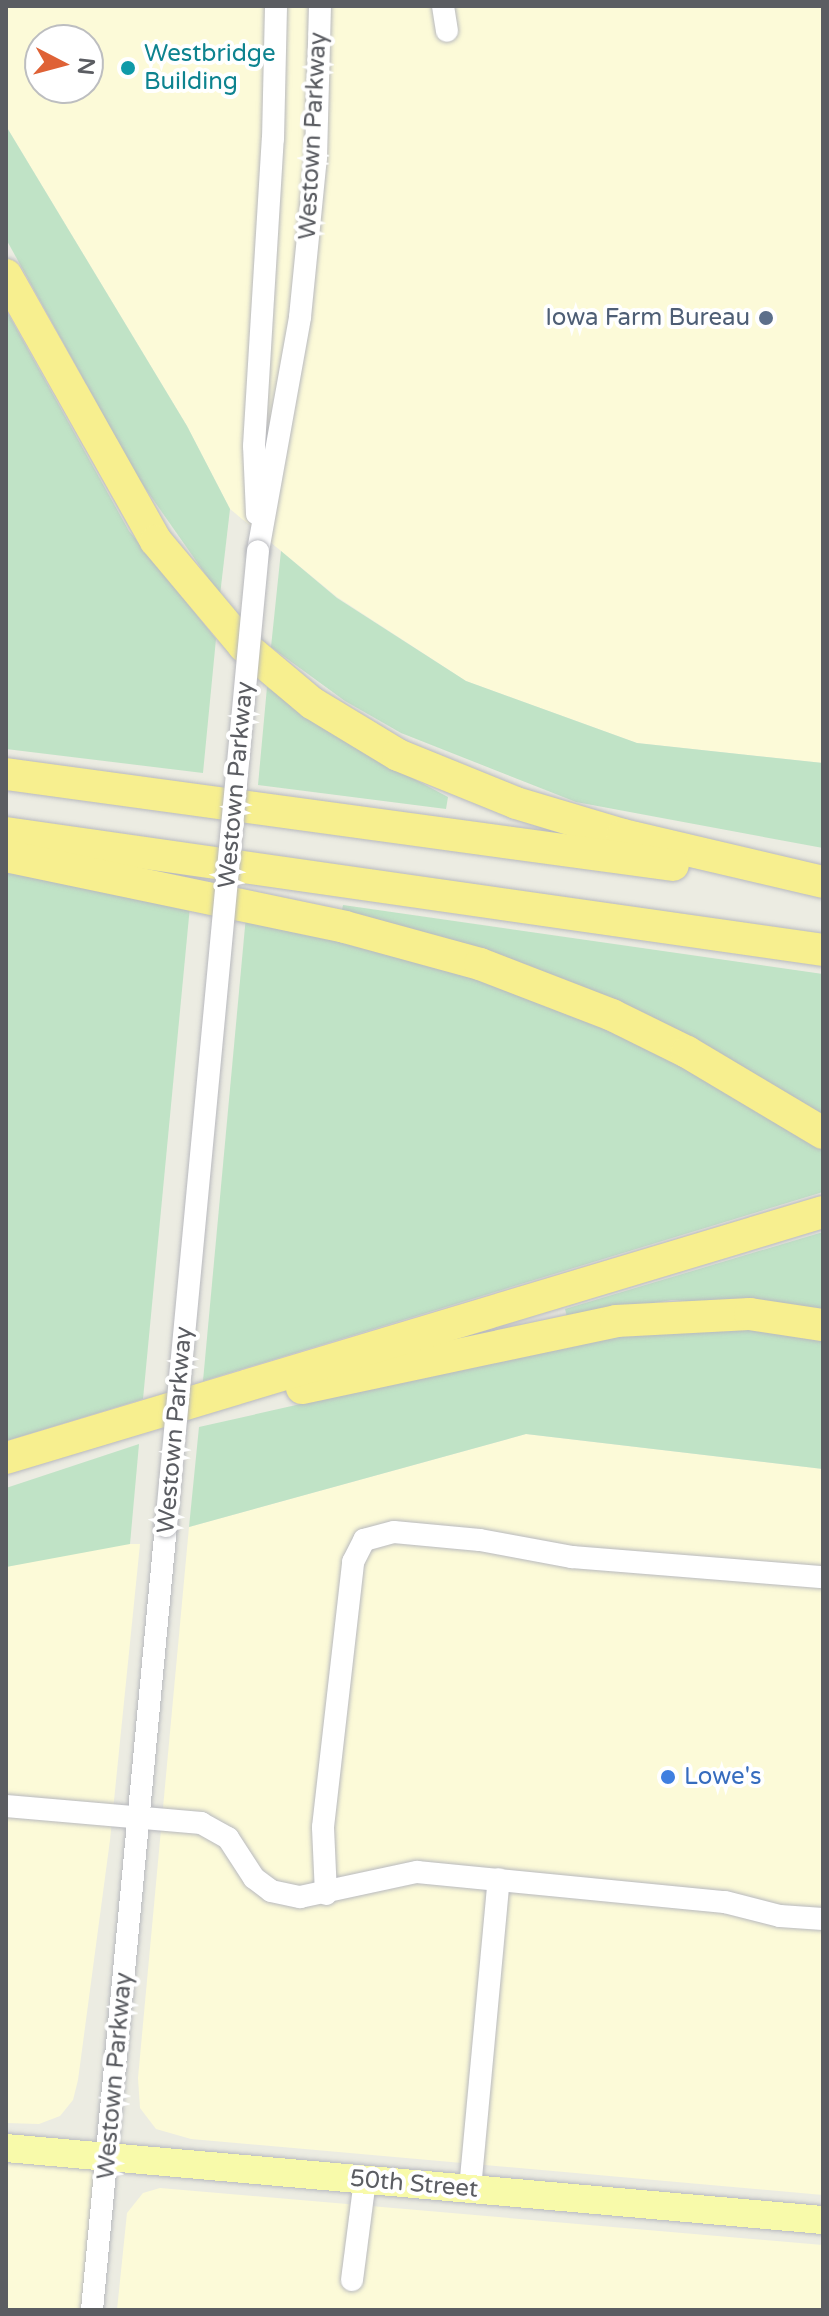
<!DOCTYPE html>
<style>
body{margin:0}
#map{position:relative;width:829px;height:2316px;overflow:hidden;background:#ecece2;font-family:"Varela Round",sans-serif}
div>[style]{position:absolute}
[style*='--x']{left:calc(var(--x)*1px);top:calc(var(--y)*1px);width:calc(var(--w)*1px);rotate:calc(var(--a)*1deg)}
.commercial>*{inset:0;background:#fcfad8}
.green>*{inset:0;background:#c0e3c6}
.roads{filter:drop-shadow(0 0 2px #b8b9be) drop-shadow(0 0 2px #b8b9be)}
.minor>*{height:22px;margin:-11px;padding:0 11px;transform-origin:11px;border-radius:11px;background:#fff}
.major>*{height:28px;margin:-14px;padding:0 14px;transform-origin:14px;border-radius:14px;background:#f8faaa}
.highway>*{height:32px;margin:-16px;padding:0 16px;transform-origin:16px;border-radius:16px;background:#f7ef8f}
.bridges{filter:drop-shadow(0 0 2px #b8b9be) drop-shadow(0 0 2px #b8b9be)}
.minor-bridge>*{height:22px;margin:-11px;padding:0 11px;transform-origin:11px;border-radius:11px;background:#fff}
.dots>*{width:22px;height:22px;translate:-50% -50%;box-sizing:border-box;border:4px solid #fff;border-radius:50%}
span{translate:-50% -50%;white-space:nowrap;text-align:center;line-height:1.15;-webkit-text-stroke:8px #fff;paint-order:stroke}
.culture-label{font-size:24px;color:#0d838f}
.left{translate:0 -50%;text-align:left}
.street-label{font-size:24px;color:#5b5d62}
.service-label{font-size:24px;color:#4e5e75}
.right{translate:-100% -50%;text-align:right}
.shop-label{font-size:24px;color:#366cbe}
.frame{position:absolute;inset:0;border:8px solid #5b5d62;pointer-events:none}
.north{position:absolute;left:24px;top:24px;width:80px;height:80px;box-sizing:border-box;background:#fff;border:2px solid #bdbec0;border-radius:50%;rotate:96deg;font-size:22px;font-weight:700;line-height:32px;text-align:center;color:#5b5d62}
.north::after{content:'';display:block;margin:auto;width:28px;height:36px;background:#df6236;clip-path:polygon(50% 0,100% 100%,50% 72%,0 100%)}
</style>
<div id="map">
<div class="commercial">
<div style="clip-path:polygon(evenodd,6px 6px,823px 6px,823px 763px,637px 743px,466px 681px,337px 597px,230px 509px,187px 426px,6px 126px,6px 6px,40px 40px,88px 40px,88px 88px,40px 88px,40px 40px)"></div>
<div style="clip-path:polygon(526px 1434px,823px 1469px,823px 2195px,191px 2139px,156px 2129px,140px 2108px,138px 2078px,189px 1527px)"></div>
<div style="clip-path:polygon(113px 1544px,140px 1544px,110px 1840px,78px 2080px,73px 2100px,60px 2116px,39px 2124px,6px 2123px,6px 1567px)"></div>
<div style="clip-path:polygon(6px 2148px,107px 2157px,92px 2310px,6px 2310px)"></div>
<div style="clip-path:polygon(160px 2188px,823px 2245px,823px 2310px,117px 2310px,127px 2213px,143px 2193px)"></div>
</div>
<div class="green">
<div style="clip-path:polygon(6px 126px,187px 426px,230px 509px,220px 595px,138px 478px,6px 239px)"></div>
<div style="clip-path:polygon(6px 310px,129px 531px,216px 639px,203px 773px,6px 749px)"></div>
<div style="clip-path:polygon(281px 551px,337px 598px,466px 681px,637px 743px,823px 763px,823px 848px,576px 802px,401px 733px,345px 701px,271px 647px)"></div>
<div style="clip-path:polygon(267px 687px,352px 746px,448px 797px,446px 809px,258px 785px)"></div>
<div style="clip-path:polygon(6px 867px,190px 906px,143px 1399px,6px 1441px)"></div>
<div style="clip-path:polygon(343px 905px,823px 974px,823px 1121px,774px 1092px,340px 920px)"></div>
<div style="clip-path:polygon(246px 916px,319px 929px,592px 1014px,823px 1148px,823px 1192px,203px 1381px)"></div>
<div style="clip-path:polygon(823px 1232px,823px 1310px,672px 1300px,567px 1317px,565px 1309px)"></div>
<div style="clip-path:polygon(713px 1326px,823px 1336px,823px 1469px,526px 1434px,189px 1527px,199px 1427px,602px 1336px)"></div>
<div style="clip-path:polygon(139px 1444px,130px 1544px,6px 1567px,6px 1488px)"></div>
</div>
<div class="roads">
<div class="minor">
<div style="--x:443;--y:6;--w:25;--a:81"></div>
<div style="--x:257;--y:514;--w:68;--a:-92.5"></div>
<div style="--x:254;--y:446;--w:308;--a:-86.5"></div>
<div style="--x:273;--y:139;--w:133;--a:-88.7"></div>
<div style="--x:258;--y:551;--w:238;--a:-79.8"></div>
<div style="--x:300;--y:317;--w:160;--a:-84.3"></div>
<div style="--x:316;--y:158;--w:152;--a:-88.5"></div>
<div style="--x:6;--y:1806;--w:196;--a:5"></div>
<div style="--x:201;--y:1823;--w:31;--a:29"></div>
<div style="--x:228;--y:1838;--w:48;--a:57"></div>
<div style="--x:254;--y:1878;--w:21;--a:37"></div>
<div style="--x:271;--y:1891;--w:30;--a:12"></div>
<div style="--x:300;--y:1897;--w:120;--a:-12.1"></div>
<div style="--x:417;--y:1872;--w:309;--a:5.6"></div>
<div style="--x:725;--y:1902;--w:57;--a:14.3"></div>
<div style="--x:780;--y:1916;--w:43;--a:4"></div>
<div style="--x:326;--y:1894;--w:67;--a:-92.6"></div>
<div style="--x:323;--y:1827;--w:267;--a:-83.5"></div>
<div style="--x:353;--y:1562;--w:25;--a:-63"></div>
<div style="--x:364;--y:1540;--w:31;--a:-15"></div>
<div style="--x:394;--y:1532;--w:86;--a:5.3"></div>
<div style="--x:480;--y:1540;--w:94;--a:10.5"></div>
<div style="--x:572;--y:1557;--w:252;--a:4.6"></div>
<div style="--x:470;--y:2189;--w:311;--a:-84.7"></div>
<div style="--x:352;--y:2280;--w:101;--a:-82.6"></div>
<div style="--x:92;--y:2310;--w:787;--a:-84.61"></div>
</div>
<div class="major">
<div style="--x:6;--y:2148;--w:820;--a:5.04"></div>
</div>
<div class="highway">
<div style="--x:6;--y:275;--w:305;--a:60.6"></div>
<div style="--x:156;--y:541;--w:137;--a:50"></div>
<div style="--x:244;--y:646;--w:89;--a:40"></div>
<div style="--x:312;--y:703;--w:100;--a:31.2"></div>
<div style="--x:398;--y:755;--w:127;--a:22.1"></div>
<div style="--x:516;--y:803;--w:112;--a:16.7"></div>
<div style="--x:623;--y:835;--w:205;--a:13.2"></div>
<div style="--x:6;--y:774;--w:673;--a:7.77"></div>
<div style="--x:6;--y:833;--w:825;--a:8.15"></div>
<div style="--x:6;--y:856;--w:346;--a:11.8"></div>
<div style="--x:345;--y:927;--w:140;--a:15.3"></div>
<div style="--x:480;--y:964;--w:142;--a:21.1"></div>
<div style="--x:612;--y:1015;--w:84;--a:26.3"></div>
<div style="--x:687;--y:1052;--w:158;--a:30.8"></div>
<div style="--x:302;--y:1388;--w:321;--a:-12"></div>
<div style="--x:616;--y:1321;--w:134;--a:-3"></div>
<div style="--x:750;--y:1314;--w:74;--a:8.6"></div>
<div style="--x:6;--y:1458;--w:853;--a:-16.76"></div>
</div>
</div>
<div class="bridges">
<div class="minor-bridge">
<div style="--x:166;--y:1526;--w:979;--a:-84.61"></div>
</div>
</div>
<div class="dots">
<div style="left:128px;top:68px;background:#0f9aa8"></div>
<div style="left:766px;top:318px;background:#5c6f8a"></div>
<div style="left:668px;top:1777px;background:#3f7fe0"></div>
</div>
<div class="culture-label">
<span class="left" style="left:144px;top:68px">Westbridge<br>Building</span>
</div>
<div class="street-label">
<span style="left:313px;top:136px;rotate:-87deg">Westown Parkway</span>
<span style="left:236px;top:785px;rotate:-85deg">Westown Parkway</span>
<span style="left:175px;top:1430px;rotate:-85deg">Westown Parkway</span>
<span style="left:115px;top:2076px;rotate:-85deg">Westown Parkway</span>
<span style="left:414px;top:2184px;rotate:5deg">50th Street</span>
</div>
<div class="service-label">
<span class="right" style="left:750px;top:318px">Iowa Farm Bureau</span>
</div>
<div class="shop-label">
<span class="left" style="left:684px;top:1777px">Lowe's</span>
</div>
<div class="frame"></div>
<div class="north">N</div>
</div>
